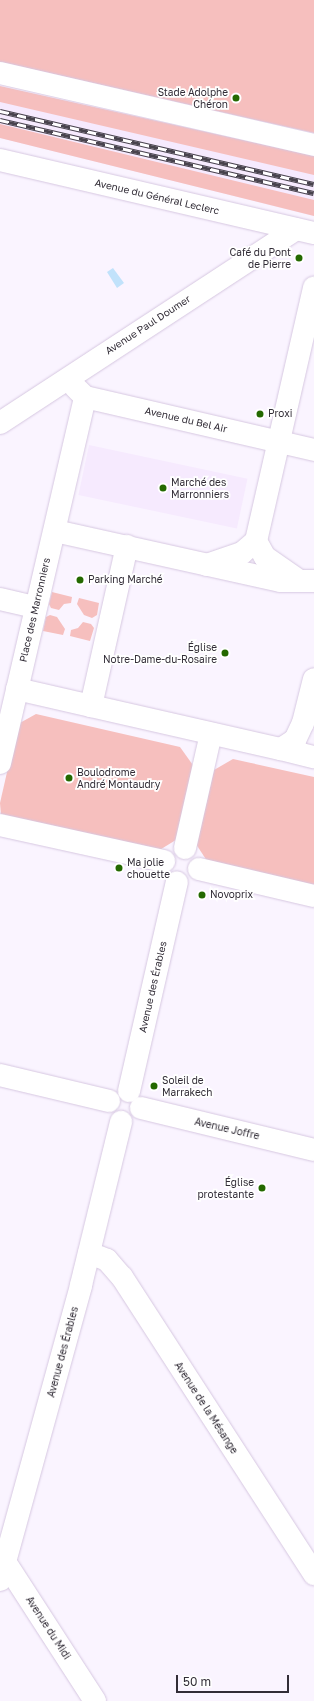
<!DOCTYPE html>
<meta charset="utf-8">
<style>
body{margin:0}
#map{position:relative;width:314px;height:1701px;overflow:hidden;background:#faf4ff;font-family:"Golos Text",sans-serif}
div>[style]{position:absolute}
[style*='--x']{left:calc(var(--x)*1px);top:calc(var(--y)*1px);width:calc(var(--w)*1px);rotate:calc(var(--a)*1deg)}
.built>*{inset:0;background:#f6eafe;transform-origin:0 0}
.green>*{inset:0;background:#f6bfbe}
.water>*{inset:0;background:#c1e2fb}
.roads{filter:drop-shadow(0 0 1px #d6c7e1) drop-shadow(0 0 1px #d6c7e1)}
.minor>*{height:22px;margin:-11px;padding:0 11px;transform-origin:11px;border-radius:11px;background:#fff}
.rail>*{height:4.5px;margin-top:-2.25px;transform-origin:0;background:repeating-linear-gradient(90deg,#fff 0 9px,#48434d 0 18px);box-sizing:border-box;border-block:1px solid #48434d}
.dots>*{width:11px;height:11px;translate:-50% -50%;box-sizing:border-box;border:2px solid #fff;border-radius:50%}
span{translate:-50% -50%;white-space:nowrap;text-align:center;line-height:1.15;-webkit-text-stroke:3.5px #fff;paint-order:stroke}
.poi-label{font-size:10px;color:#322d37}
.right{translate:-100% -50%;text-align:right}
.left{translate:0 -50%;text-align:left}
.street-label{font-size:10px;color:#322d37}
.scale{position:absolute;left:176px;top:1675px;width:113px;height:18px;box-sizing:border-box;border:2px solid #322d37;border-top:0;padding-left:5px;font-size:12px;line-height:14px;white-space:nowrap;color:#322d37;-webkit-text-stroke:3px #fff;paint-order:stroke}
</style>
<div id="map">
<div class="built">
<div style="clip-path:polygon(0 88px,314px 161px,314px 216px,0 138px)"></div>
<div style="left:89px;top:445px;width:162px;height:51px;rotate:12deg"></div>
</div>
<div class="green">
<div style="clip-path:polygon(0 0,314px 0,314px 133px,0 62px)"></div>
<div style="clip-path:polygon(0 86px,314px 156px,314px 175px,0 102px)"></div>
<div style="clip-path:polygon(0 124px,314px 200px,314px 216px,0 138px)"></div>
<div style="clip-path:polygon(52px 592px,72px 597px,71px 603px,64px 604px,59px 610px,51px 608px,49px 604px)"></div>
<div style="clip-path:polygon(79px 598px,99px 603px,97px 615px,92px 618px,84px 615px,77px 604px)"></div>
<div style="clip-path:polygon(50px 615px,57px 617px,65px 629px,63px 635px,43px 631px,46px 617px)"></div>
<div style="clip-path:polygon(83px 622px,91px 624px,94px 628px,90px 641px,70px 636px,71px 630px,78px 628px)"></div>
<div style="clip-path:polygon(36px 714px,180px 747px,195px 768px,179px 838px,158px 851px,1px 815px,0 803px,18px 724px)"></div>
<div style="clip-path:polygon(233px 759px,314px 777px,314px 889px,207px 861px,196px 844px,214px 770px)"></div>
</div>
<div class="water">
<div style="clip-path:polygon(113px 268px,124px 283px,117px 288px,107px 272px)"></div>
</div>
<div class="roads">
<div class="minor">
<div style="--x:0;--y:73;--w:322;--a:12.9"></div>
<div style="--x:0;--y:160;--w:322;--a:13.1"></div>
<div style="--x:75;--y:387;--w:14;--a:45"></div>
<div style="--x:85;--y:397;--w:235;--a:13"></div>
<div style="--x:0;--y:423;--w:354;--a:-33.2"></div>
<div style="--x:55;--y:531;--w:231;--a:12.5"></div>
<div style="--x:281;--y:581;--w:33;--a:0"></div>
<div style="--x:256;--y:541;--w:18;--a:61"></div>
<div style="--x:265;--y:557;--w:40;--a:34.9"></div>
<div style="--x:127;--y:546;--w:164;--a:102.7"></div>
<div style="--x:91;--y:706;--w:195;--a:12.8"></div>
<div style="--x:281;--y:749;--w:17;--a:-33"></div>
<div style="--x:295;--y:740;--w:19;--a:-65"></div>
<div style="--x:303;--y:723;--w:45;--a:-76"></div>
<div style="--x:207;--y:565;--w:37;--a:-19"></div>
<div style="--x:242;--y:553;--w:18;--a:-41"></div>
<div style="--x:256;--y:541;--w:260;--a:-77.1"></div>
<div style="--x:0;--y:599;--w:36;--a:13"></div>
<div style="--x:17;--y:689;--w:76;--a:12.9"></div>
<div style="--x:281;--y:749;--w:34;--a:14"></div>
<div style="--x:0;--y:763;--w:376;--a:-76.9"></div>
<div style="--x:0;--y:825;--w:168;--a:12.4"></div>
<div style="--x:185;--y:848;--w:117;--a:-77.2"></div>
<div style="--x:199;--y:869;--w:118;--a:13.2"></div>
<div style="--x:0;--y:1075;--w:112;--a:13.4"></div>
<div style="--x:129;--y:1091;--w:214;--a:-77.1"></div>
<div style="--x:141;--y:1108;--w:178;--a:13.6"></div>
<div style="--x:89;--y:1253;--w:19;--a:21"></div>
<div style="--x:107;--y:1260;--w:23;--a:49"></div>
<div style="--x:122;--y:1277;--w:354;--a:57.1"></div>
<div style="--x:0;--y:1554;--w:175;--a:57.1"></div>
<div style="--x:0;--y:1580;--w:306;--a:-74.6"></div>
<div style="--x:81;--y:1285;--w:168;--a:-76.2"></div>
</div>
</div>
<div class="rail">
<div style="--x:0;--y:111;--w:322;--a:13.1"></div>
<div style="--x:0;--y:120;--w:322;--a:13.1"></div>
</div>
<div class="dots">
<div style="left:236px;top:98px;background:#246900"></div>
<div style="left:299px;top:258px;background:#246900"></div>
<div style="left:260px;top:414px;background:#246900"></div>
<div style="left:163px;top:488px;background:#246900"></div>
<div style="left:80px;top:580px;background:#246900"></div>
<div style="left:225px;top:653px;background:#246900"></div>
<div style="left:69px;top:778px;background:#246900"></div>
<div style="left:119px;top:868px;background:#246900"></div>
<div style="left:202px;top:895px;background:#246900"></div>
<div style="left:154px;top:1086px;background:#246900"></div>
<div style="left:262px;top:1188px;background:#246900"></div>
</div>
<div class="poi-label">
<span class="right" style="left:228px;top:98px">Stade Adolphe<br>Chéron</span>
<span class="right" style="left:291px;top:258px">Café du Pont<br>de Pierre</span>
<span class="left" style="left:268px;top:414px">Proxi</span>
<span class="left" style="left:171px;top:488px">Marché des<br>Marronniers</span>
<span class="left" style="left:88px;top:580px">Parking Marché</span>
<span class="right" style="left:217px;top:653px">Église<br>Notre-Dame-du-Rosaire</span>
<span class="left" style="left:77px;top:778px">Boulodrome<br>André Montaudry</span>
<span class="left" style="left:127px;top:868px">Ma jolie<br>chouette</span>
<span class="left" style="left:210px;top:895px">Novoprix</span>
<span class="left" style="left:162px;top:1086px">Soleil de<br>Marrakech</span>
<span class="right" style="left:254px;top:1188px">Église<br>protestante</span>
</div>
<div class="street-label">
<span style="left:157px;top:197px;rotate:13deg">Avenue du Général Leclerc</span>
<span style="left:148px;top:325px;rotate:-33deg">Avenue Paul Doumer</span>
<span style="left:186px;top:420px;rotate:13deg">Avenue du Bel Air</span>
<span style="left:35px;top:610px;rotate:-77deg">Place des Marronniers</span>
<span style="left:153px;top:987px;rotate:-77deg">Avenue des Érables</span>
<span style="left:227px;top:1129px;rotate:13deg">Avenue Joffre</span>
<span style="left:63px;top:1352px;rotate:-75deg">Avenue des Érables</span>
<span style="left:206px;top:1408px;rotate:57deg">Avenue de la Mésange</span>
<span style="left:48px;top:1628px;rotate:57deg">Avenue du Midi</span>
</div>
<div class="scale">50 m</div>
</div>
